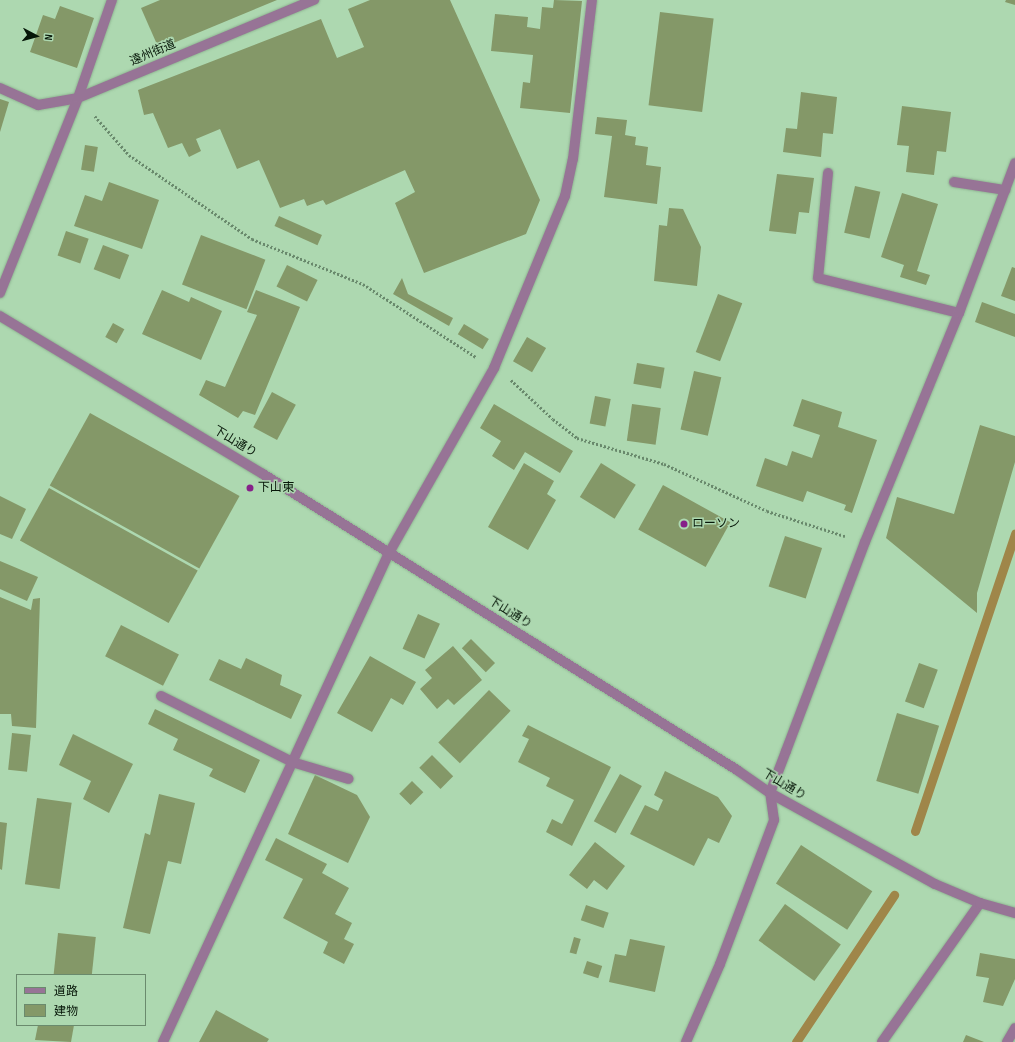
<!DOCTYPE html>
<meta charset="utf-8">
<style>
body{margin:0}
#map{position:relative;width:1015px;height:1042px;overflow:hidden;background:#add8b0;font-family:"Sofia Sans Condensed","Noto Sans JP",sans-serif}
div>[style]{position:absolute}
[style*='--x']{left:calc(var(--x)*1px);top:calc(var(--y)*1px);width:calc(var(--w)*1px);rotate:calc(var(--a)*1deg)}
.stream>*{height:9px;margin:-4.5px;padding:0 4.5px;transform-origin:4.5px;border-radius:4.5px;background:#9f8649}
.building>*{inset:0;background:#849868;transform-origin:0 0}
.path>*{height:2.5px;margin-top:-1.25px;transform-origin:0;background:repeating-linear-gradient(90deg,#69896c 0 2px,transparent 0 4px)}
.roads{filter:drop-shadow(0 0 1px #8fb592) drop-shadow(0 0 1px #8fb592)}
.service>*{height:10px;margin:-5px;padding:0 5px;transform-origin:5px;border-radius:5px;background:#977496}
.minor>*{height:10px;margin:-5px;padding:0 5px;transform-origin:5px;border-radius:5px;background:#977496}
.tertiary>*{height:10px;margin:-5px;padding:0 5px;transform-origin:5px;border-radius:5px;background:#977496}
.dots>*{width:11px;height:11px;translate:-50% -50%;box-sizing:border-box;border:2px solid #add8b0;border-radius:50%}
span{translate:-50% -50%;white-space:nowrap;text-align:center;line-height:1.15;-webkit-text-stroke:3px #add8b0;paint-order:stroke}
.street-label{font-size:12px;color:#061608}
.poi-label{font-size:12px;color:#061608}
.left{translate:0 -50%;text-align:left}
.legend{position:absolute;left:16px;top:974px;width:130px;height:52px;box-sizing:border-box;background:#add8b0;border:1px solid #6a8a6d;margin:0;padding:5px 7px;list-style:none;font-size:12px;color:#061608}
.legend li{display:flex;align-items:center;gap:8px;height:20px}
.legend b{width:20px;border:1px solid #6a8a6d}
.north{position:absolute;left:16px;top:16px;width:40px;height:40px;-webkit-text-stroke:3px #add8b0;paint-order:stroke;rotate:96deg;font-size:11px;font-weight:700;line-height:16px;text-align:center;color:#061608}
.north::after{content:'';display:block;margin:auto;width:14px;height:18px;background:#061608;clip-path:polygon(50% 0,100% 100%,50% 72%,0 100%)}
</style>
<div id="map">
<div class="stream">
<div style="--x:915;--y:831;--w:314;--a:-71.4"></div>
<div style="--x:796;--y:1042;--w:177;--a:-56.3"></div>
</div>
<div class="building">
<div style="clip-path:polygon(160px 0,277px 0,159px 49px,141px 8px)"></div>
<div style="clip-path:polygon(370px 0,450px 0,540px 200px,526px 234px,424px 273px,395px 203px,415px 192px,405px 170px,326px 205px,323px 200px,307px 206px,304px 199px,280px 208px,259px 160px,237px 169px,220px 129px,196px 139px,201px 151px,189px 157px,182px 143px,168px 148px,153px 113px,144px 115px,138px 90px,321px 19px,337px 58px,364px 47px,348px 9px)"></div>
<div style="clip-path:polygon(554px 0,582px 1px,570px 113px,520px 108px,523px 82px,530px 83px,533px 55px,491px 51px,495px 14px,528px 17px,527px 27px,540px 29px,542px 7px,553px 8px)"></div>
<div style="clip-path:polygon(1006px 0,1015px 0,1015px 5px,1005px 2px)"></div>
<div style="clip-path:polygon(60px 6px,94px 18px,77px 68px,30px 52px,43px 15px,55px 19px)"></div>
<div style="left:660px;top:12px;width:54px;height:94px;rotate:7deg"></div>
<div style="clip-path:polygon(801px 92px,837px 97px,833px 134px,823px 133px,821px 157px,783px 152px,786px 128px,797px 129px)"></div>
<div style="clip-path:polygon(0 99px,9px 102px,0 132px)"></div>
<div style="clip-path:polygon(902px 106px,951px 112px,946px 152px,937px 151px,934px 175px,906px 172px,909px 146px,897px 145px)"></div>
<div style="clip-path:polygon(597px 117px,627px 120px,625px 135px,636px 137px,635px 145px,648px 147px,646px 165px,661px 167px,657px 204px,604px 197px,612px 136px,595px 134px)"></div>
<div style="left:85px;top:145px;width:13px;height:25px;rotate:9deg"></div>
<div style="clip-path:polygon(777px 174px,814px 178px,809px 213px,799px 212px,796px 234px,769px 231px)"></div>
<div style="clip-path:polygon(109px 182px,159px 200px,142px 249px,74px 226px,85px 195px,102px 201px)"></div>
<div style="left:855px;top:186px;width:26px;height:48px;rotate:13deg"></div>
<div style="clip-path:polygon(902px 193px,938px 204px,917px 271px,930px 275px,926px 285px,900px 277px,904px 265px,881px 257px)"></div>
<div style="clip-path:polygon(669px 208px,683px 209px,701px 247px,697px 286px,654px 281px,659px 225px,667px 226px)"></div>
<div style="left:279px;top:216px;width:47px;height:11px;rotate:24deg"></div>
<div style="left:66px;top:231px;width:24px;height:26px;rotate:19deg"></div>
<div style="left:201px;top:235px;width:69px;height:53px;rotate:21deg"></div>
<div style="left:103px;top:245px;width:28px;height:26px;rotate:21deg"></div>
<div style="left:287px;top:265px;width:34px;height:24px;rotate:26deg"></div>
<div style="clip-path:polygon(1012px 267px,1015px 268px,1015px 301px,1001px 296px)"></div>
<div style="clip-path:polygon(402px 278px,408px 294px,453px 318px,449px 326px,393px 294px)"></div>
<div style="clip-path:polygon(162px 290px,189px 302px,191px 297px,222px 311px,201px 360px,142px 334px)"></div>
<div style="clip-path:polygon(256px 290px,300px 307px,255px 415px,243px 411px,238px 418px,199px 395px,206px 380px,225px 387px,257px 315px,247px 312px)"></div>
<div style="left:718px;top:294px;width:26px;height:62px;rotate:21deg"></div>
<div style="clip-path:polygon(982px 302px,1015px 314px,1015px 337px,975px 322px)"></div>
<div style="left:113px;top:323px;width:13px;height:16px;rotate:29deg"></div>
<div style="left:464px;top:324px;width:29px;height:12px;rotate:31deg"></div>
<div style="left:527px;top:337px;width:22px;height:28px;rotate:30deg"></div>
<div style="left:637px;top:363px;width:28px;height:21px;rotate:10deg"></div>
<div style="left:694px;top:371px;width:28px;height:60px;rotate:13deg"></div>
<div style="left:272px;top:392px;width:27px;height:40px;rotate:28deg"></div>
<div style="left:595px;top:396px;width:16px;height:28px;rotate:11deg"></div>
<div style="clip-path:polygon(802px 399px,842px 412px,838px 427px,877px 440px,852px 513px,844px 510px,846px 505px,807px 491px,803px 502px,756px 486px,765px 458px,787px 466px,792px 451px,812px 458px,820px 435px,793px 426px)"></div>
<div style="clip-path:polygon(494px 404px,573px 451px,560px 473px,525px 452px,514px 470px,492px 456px,501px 441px,480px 428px)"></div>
<div style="left:632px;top:404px;width:29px;height:37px;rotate:8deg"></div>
<div style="left:90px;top:413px;width:171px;height:83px;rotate:29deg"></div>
<div style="clip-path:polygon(980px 425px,1015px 436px,1015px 462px,977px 593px,977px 613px,886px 538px,897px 497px,954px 514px)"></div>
<div style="clip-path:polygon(524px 463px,554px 481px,547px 494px,556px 500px,528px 550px,488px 527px)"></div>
<div style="left:601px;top:463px;width:41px;height:40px;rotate:32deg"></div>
<div style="left:663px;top:485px;width:77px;height:51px;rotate:29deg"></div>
<div style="left:49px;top:488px;width:170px;height:60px;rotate:29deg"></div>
<div style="clip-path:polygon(0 496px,26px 509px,12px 539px,0 534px)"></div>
<div style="left:785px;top:536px;width:39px;height:53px;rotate:18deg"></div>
<div style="clip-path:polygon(0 561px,38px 577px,27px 601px,0 589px)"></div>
<div style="clip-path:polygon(0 597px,31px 610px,33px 599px,40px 598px,36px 728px,12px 726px,11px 714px,0 714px)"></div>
<div style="left:418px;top:614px;width:24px;height:38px;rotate:24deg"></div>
<div style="left:121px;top:625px;width:65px;height:35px;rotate:27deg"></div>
<div style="left:471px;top:639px;width:34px;height:13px;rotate:45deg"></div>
<div style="clip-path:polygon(453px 646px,482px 680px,454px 705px,448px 699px,437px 709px,420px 689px,432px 678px,425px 670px)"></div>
<div style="clip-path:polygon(370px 656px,416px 682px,403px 705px,391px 698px,372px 732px,337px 713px)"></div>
<div style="clip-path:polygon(246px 658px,282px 675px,280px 685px,302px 695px,291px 719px,209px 680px,219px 659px,241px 669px)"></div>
<div style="left:919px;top:663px;width:20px;height:41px;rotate:20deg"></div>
<div style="left:489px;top:690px;width:30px;height:73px;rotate:44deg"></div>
<div style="clip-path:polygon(155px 709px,260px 760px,245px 793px,209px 776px,213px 769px,173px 750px,178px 739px,148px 724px)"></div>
<div style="left:897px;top:713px;width:44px;height:71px;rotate:17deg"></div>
<div style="clip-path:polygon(528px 725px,611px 767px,572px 846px,546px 832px,552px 819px,562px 824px,574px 800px,546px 786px,550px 778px,518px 762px,529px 739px,522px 736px)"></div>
<div style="left:12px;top:733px;width:19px;height:37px;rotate:6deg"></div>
<div style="clip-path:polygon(73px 734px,133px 764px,109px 813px,83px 799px,91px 781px,59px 765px)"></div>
<div style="left:432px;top:755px;width:30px;height:18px;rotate:45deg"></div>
<div style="clip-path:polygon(665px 771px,718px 797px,732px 816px,719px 843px,708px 838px,694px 866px,630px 834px,645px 805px,658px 811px,663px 800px,654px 795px)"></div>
<div style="left:620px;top:774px;width:25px;height:54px;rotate:29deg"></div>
<div style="clip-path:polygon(315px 775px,357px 795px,370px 817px,348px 863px,288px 834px)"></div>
<div style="left:412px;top:781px;width:16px;height:18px;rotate:45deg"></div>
<div style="clip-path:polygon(159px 794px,195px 803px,181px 864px,168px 861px,150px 934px,123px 928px,145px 833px,150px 835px)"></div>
<div style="left:37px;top:798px;width:35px;height:87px;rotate:8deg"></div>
<div style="clip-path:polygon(0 822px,7px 823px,2px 870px,0 869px)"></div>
<div style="clip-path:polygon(276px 838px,327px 864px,322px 873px,349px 888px,335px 914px,352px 923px,344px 939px,354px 944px,344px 964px,323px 953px,328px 942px,283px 918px,303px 879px,265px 860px)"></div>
<div style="clip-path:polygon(595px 842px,625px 866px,607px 890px,594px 880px,587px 889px,569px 875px)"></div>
<div style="left:801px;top:845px;width:85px;height:46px;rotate:33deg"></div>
<div style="left:785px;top:904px;width:69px;height:45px;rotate:36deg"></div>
<div style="left:586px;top:905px;width:24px;height:16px;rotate:19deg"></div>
<div style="left:58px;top:933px;width:38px;height:42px;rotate:6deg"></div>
<div style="left:574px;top:937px;width:7px;height:16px;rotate:16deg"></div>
<div style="clip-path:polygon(630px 939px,665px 946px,655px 992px,609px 982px,615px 954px,626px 956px)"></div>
<div style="clip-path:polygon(980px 953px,1015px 959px,1015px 979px,1003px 1006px,983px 1002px,989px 978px,976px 976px)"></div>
<div style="left:587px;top:961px;width:16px;height:13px;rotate:18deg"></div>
<div style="clip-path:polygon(216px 1010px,269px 1039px,267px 1042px,199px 1042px)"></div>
<div style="clip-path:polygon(38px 1025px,74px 1025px,71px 1042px,35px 1040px)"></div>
<div style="clip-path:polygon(966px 1035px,984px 1042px,963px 1042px)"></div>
</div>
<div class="path">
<div style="--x:95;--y:116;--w:52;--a:48.9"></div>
<div style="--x:129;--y:155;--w:149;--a:34.3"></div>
<div style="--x:252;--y:239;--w:120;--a:22.1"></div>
<div style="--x:363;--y:284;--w:135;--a:32.9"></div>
<div style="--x:511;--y:380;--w:57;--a:42.9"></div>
<div style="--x:553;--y:419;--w:31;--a:38"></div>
<div style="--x:577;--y:438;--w:91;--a:16.6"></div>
<div style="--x:664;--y:464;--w:113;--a:24.5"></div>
<div style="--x:767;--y:511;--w:82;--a:17.8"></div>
</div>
<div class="roads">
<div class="service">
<div style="--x:0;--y:88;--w:42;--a:24.1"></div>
<div style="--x:38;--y:105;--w:41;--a:-9.9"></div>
<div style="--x:828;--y:173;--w:105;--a:95.4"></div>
<div style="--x:818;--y:278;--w:145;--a:13.9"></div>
<div style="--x:954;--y:182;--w:52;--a:8.9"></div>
<div style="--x:161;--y:696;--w:147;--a:26.7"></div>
<div style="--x:292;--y:762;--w:59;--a:16.6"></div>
<div style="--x:163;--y:1042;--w:539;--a:-65.2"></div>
<div style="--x:389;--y:553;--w:213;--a:-60.4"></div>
<div style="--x:494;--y:368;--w:186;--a:-67.6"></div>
<div style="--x:565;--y:196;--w:38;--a:-78"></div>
<div style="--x:573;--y:159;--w:160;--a:-83.2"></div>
<div style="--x:1007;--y:1042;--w:16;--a:-60"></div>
</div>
<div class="minor">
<div style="--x:78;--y:98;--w:256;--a:-22.6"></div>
<div style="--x:0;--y:293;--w:210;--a:-68.2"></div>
<div style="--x:78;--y:98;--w:104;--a:-70.9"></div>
<div style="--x:686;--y:1042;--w:85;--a:-66.4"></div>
<div style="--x:720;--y:964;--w:154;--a:-69.4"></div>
<div style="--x:774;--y:820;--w:27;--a:-98"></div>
<div style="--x:770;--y:793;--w:45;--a:-69.1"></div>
<div style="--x:786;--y:751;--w:223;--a:-69.3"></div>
<div style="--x:865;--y:542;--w:248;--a:-67.7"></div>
<div style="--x:959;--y:313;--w:160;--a:-69.5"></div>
<div style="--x:882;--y:1042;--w:170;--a:-54.8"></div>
</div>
<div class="tertiary">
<div style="--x:0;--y:316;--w:307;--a:31"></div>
<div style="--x:263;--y:474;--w:559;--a:31.98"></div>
<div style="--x:737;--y:770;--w:40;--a:34.9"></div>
<div style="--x:770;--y:793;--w:188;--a:28.9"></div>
<div style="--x:935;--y:884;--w:49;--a:22.9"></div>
<div style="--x:980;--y:903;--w:36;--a:16"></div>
</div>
</div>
<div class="dots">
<div style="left:250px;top:488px;background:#862189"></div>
<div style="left:684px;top:524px;background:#862189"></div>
</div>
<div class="street-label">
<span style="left:153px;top:53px;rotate:-23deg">遠州街道</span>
<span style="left:235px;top:442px;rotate:31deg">下山通り</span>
<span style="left:510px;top:613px;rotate:32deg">下山通り</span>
<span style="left:784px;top:785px;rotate:31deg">下山通り</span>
</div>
<div class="poi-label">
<span class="left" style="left:258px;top:488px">下山東</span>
<span class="left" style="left:692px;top:524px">ローソン</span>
</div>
<ul class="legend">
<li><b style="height:5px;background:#977496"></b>道路</li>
<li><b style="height:11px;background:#849868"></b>建物</li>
</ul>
<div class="north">N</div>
</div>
